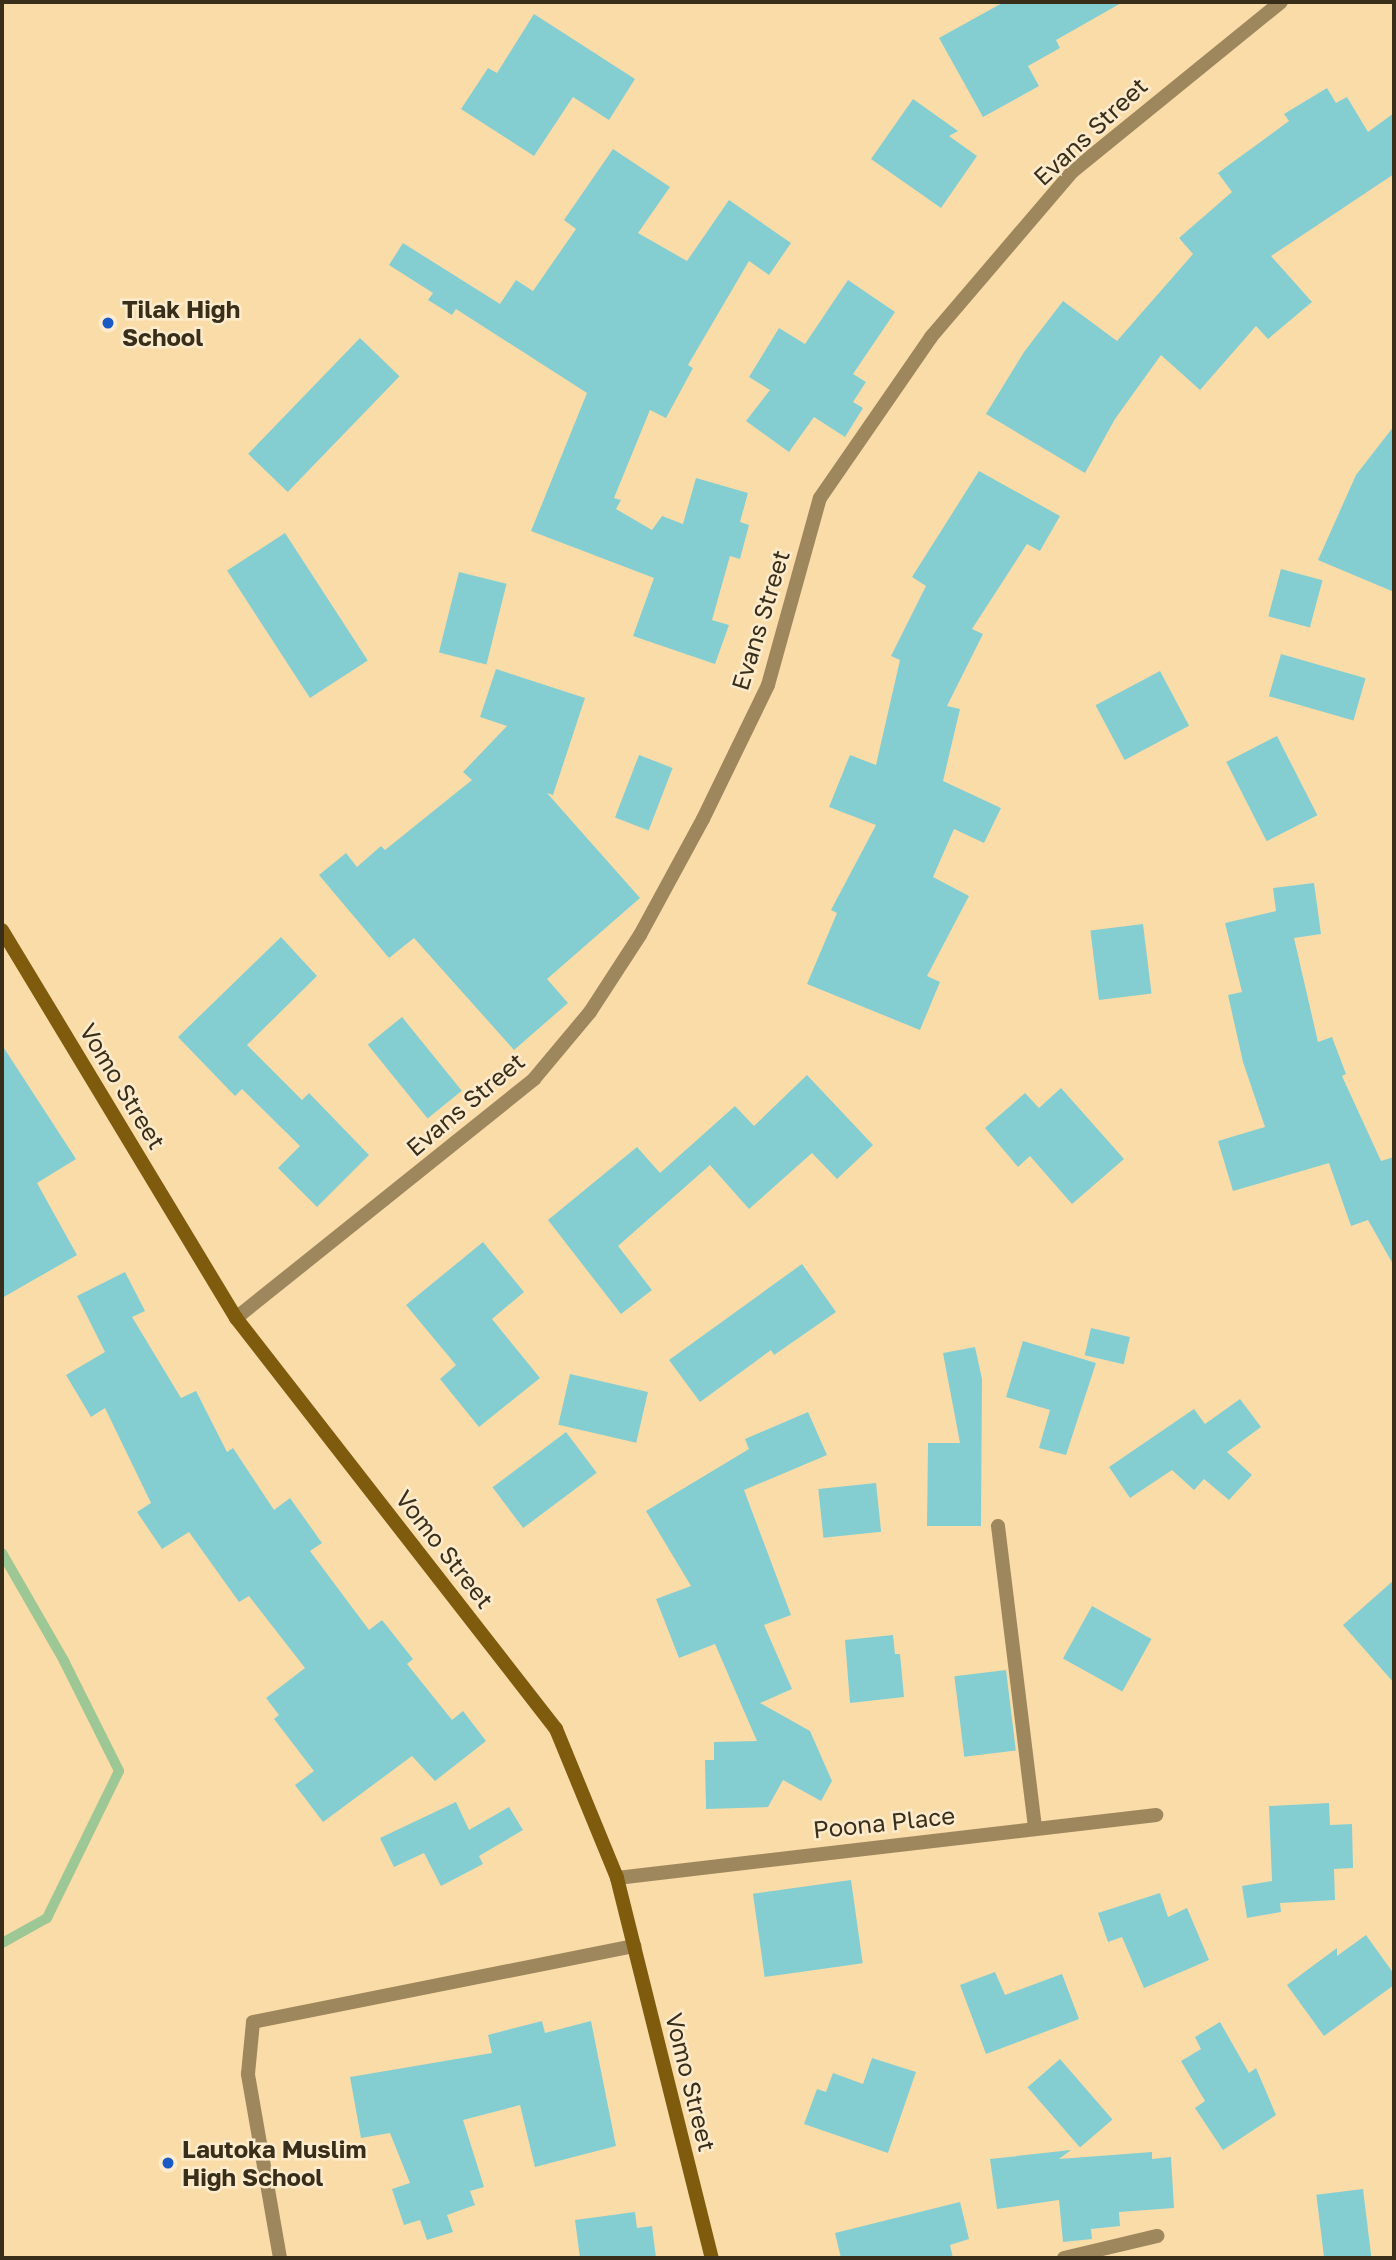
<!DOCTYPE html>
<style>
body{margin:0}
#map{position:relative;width:1396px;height:2260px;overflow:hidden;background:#fadca9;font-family:"Golos Text",sans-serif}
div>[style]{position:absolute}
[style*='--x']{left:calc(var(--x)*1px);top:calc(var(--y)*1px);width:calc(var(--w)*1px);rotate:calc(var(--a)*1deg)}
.stream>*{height:10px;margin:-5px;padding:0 5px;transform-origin:5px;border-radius:5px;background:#9dc794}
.building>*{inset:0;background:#84ced2;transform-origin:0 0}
.service>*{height:14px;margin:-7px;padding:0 7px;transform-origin:7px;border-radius:7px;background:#9f875d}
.minor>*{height:14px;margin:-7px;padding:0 7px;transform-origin:7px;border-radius:7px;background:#9f875d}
.secondary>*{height:14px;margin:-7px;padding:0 7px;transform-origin:7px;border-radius:7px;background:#7f5b0e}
.dots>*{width:19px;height:19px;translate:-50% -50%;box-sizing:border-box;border:4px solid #fdebcd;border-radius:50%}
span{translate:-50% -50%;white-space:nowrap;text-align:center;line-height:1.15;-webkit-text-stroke:5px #fdebcd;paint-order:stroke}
.street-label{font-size:24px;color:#392e19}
.poi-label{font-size:24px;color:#392e19;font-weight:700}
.left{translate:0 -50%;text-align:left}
.frame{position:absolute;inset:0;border:4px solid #392e19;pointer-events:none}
</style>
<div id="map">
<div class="stream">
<div style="--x:2;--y:1553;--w:125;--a:60.1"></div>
<div style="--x:64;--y:1661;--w:123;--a:63.4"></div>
<div style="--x:119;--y:1771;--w:164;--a:116.1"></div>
<div style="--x:47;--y:1918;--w:51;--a:150.9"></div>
</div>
<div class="building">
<div style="clip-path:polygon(1004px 2px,1123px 2px,1056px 40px,1060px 48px,1028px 66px,1039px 86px,983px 117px,939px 38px)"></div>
<div style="clip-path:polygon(534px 14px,635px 79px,609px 120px,573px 97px,534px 156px,461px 109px,488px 68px,497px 73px)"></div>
<div style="clip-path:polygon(1327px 88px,1336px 103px,1347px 97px,1368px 132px,1394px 113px,1394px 174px,1271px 256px,1312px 302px,1268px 339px,1256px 326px,1200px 390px,1161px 355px,1115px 419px,1085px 473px,986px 414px,1024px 352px,1063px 301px,1117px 341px,1193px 254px,1179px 238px,1232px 192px,1218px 173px,1289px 121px,1284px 114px)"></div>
<div style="clip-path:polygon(913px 99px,958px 131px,949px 136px,977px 156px,941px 208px,871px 159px)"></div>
<div style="clip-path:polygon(613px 149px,670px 187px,638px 233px,687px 261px,729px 200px,791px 243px,769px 275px,749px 261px,688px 365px,693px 368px,666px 418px,650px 410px,614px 498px,621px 500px,616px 509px,652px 530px,662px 516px,683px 524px,696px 478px,748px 493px,740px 522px,749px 525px,740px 559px,730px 556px,712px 620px,729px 625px,715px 664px,633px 636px,654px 578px,531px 531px,587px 393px,456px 309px,452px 315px,428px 300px,433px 293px,389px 265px,403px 243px,500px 304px,516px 280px,533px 291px,576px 229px,564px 220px)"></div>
<div style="clip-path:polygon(848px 280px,895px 312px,853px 374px,866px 382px,853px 402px,863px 408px,845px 437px,814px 417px,789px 452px,746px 421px,770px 390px,749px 377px,779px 328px,805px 344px)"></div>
<div style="left:360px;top:338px;width:55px;height:161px;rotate:44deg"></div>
<div style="clip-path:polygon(1394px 426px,1394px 592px,1318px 560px,1356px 475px)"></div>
<div style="clip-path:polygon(979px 471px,1060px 516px,1040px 551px,1027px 544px,972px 629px,983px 634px,947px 706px,960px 709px,943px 781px,1001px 808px,984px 843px,954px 829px,933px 877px,969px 896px,927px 976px,940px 982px,920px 1030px,807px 984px,837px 913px,831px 910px,876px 825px,829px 807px,850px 755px,876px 765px,900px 660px,891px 656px,926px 586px,912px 577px)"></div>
<div style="left:285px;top:533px;width:152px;height:69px;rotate:57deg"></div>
<div style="left:1281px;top:569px;width:43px;height:49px;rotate:15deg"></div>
<div style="left:459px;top:572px;width:49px;height:83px;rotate:14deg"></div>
<div style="left:1281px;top:654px;width:88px;height:44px;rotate:16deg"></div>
<div style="clip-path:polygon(496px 669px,585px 698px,553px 795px,547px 793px,640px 898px,547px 979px,568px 1003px,514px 1050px,414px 938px,389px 958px,319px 875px,346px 853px,357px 867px,381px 846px,385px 850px,472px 780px,463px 772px,507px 726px,480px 717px)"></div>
<div style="left:1160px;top:671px;width:62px;height:73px;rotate:62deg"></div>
<div style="left:1277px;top:736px;width:89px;height:57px;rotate:63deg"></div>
<div style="left:639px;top:755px;width:36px;height:67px;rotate:21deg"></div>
<div style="clip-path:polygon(1314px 883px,1321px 934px,1294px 938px,1318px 1042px,1332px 1037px,1346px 1074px,1342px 1076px,1381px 1161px,1394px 1157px,1394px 1266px,1368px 1220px,1351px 1226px,1329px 1163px,1233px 1191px,1218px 1141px,1265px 1127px,1243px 1062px,1228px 995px,1242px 992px,1225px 923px,1276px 911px,1273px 888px)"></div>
<div style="left:1143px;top:924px;width:70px;height:53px;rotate:83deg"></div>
<div style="clip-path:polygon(281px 937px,317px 976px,247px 1045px,302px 1100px,309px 1093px,369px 1155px,317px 1207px,278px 1168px,300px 1146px,242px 1089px,235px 1096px,178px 1037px)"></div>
<div style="left:402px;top:1017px;width:95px;height:44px;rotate:51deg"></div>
<div style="clip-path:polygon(2px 1045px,76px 1159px,37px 1183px,77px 1255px,2px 1298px)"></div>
<div style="clip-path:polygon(807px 1075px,873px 1145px,837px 1179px,812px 1153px,749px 1209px,710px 1165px,618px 1246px,652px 1290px,621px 1314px,548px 1220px,637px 1147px,660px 1173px,735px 1106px,754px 1126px)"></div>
<div style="clip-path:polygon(1061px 1088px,1124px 1159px,1072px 1204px,1030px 1156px,1018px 1167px,985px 1128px,1025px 1093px,1039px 1108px)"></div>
<div style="clip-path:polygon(483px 1242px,524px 1292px,492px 1319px,540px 1378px,479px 1427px,440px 1379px,456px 1365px,406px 1305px)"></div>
<div style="clip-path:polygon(802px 1264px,836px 1312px,774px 1355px,771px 1350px,700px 1402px,669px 1360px)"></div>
<div style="clip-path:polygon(125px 1272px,145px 1311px,132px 1317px,181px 1398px,196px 1391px,227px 1452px,233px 1448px,274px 1510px,290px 1498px,322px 1543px,310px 1551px,369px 1630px,382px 1620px,413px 1659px,407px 1664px,452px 1720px,463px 1711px,486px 1741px,435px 1781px,412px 1756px,323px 1822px,295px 1785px,314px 1771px,274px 1719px,279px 1715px,266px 1698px,305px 1668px,249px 1596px,239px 1602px,189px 1532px,162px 1549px,137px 1512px,151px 1503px,105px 1408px,91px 1417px,66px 1375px,105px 1352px,77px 1296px)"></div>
<div style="left:1091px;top:1328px;width:40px;height:28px;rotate:13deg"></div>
<div style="clip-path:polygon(1023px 1341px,1096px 1363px,1066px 1455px,1039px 1448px,1050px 1410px,1006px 1397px)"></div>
<div style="clip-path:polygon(975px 1347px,982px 1379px,981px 1526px,927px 1526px,928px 1443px,960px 1443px,943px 1353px)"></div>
<div style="left:570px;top:1374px;width:80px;height:52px;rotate:13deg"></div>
<div style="clip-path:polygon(1240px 1399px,1261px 1427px,1227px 1452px,1252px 1475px,1229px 1500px,1204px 1479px,1194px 1490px,1172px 1470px,1130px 1498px,1109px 1467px,1194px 1409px,1205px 1424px)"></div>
<div style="clip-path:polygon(808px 1412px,827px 1455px,744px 1490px,791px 1615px,764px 1625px,792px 1689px,760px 1703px,810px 1731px,832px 1781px,821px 1801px,783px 1780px,768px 1807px,706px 1809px,705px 1760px,714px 1760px,714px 1742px,757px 1741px,715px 1644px,679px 1658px,656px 1599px,691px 1586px,646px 1511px,749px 1449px,745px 1439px)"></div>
<div style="left:566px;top:1432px;width:51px;height:92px;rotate:53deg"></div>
<div style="left:876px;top:1483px;width:49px;height:58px;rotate:84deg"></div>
<div style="clip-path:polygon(1394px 1580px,1394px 1683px,1343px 1625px)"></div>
<div style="left:1092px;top:1606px;width:68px;height:60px;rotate:29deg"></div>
<div style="clip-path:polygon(893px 1635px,895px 1654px,900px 1654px,904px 1697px,850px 1703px,845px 1640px)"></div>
<div style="left:1006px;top:1670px;width:81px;height:52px;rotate:83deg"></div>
<div style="clip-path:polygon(456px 1802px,469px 1830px,509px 1807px,523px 1830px,479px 1856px,483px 1864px,441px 1886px,424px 1853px,394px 1867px,380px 1838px)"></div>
<div style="clip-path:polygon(1329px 1803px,1330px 1825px,1352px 1824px,1353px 1868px,1334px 1869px,1335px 1900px,1280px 1903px,1281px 1912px,1247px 1918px,1242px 1886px,1272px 1881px,1269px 1806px)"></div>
<div style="left:851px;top:1880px;width:84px;height:99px;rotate:82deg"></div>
<div style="clip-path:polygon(1160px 1893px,1168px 1917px,1187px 1908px,1209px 1960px,1144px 1988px,1122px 1937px,1108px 1942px,1098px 1913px)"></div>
<div style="clip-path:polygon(1366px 1935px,1394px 1974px,1394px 1985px,1324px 2036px,1287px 1985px,1337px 1948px,1337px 1956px)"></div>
<div style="clip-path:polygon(995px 1972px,1005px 1995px,1062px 1974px,1079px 2019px,986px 2054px,960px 1985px)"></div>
<div style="clip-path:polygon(542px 2021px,545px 2033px,591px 2021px,616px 2146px,535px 2167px,520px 2105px,463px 2120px,484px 2187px,470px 2191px,475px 2205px,447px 2215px,453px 2232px,427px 2240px,420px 2220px,404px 2225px,392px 2189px,410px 2183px,390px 2133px,361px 2138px,350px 2077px,492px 2053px,488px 2035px)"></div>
<div style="clip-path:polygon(1220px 2022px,1249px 2073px,1256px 2068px,1276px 2115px,1223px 2150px,1195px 2108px,1205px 2101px,1181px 2061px,1201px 2049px,1195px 2037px)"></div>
<div style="clip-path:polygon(872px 2058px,916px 2072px,888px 2153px,804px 2124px,817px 2089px,826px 2092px,833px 2073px,863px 2084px)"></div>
<div style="left:1060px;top:2059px;width:80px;height:43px;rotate:49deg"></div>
<div style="clip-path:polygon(1071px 2150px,1059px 2159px,1152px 2152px,1152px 2159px,1171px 2157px,1174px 2208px,1119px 2212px,1120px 2226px,1091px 2229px,1092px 2239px,1063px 2242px,1059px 2200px,997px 2209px,990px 2159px)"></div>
<div style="left:1363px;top:2189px;width:70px;height:47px;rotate:83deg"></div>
<div style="clip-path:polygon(960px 2202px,969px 2239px,950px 2245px,953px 2258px,841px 2258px,835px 2233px)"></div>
<div style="clip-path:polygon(635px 2212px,637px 2228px,652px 2226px,656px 2258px,580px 2258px,575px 2220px)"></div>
</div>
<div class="service">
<div style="--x:280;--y:2258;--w:187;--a:-99.9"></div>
<div style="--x:248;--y:2074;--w:52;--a:-84.5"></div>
<div style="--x:253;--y:2022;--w:389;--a:-11.3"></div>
</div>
<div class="minor">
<div style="--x:236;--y:1318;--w:382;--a:-38.7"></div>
<div style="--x:534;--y:1079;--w:87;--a:-50.1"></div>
<div style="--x:590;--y:1012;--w:92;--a:-57"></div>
<div style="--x:640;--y:935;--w:132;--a:-61.5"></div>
<div style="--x:703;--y:819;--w:149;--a:-64.1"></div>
<div style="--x:768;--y:685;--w:194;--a:-74.5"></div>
<div style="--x:820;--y:498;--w:196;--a:-55.4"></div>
<div style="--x:931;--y:337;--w:218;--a:-49.5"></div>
<div style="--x:1073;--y:171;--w:268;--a:-39.1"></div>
<div style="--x:998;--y:1526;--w:304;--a:83"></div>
<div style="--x:617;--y:1878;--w:543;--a:-6.67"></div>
<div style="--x:1064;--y:2258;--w:96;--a:-13.3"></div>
</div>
<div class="secondary">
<div style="--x:2;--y:930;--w:453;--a:58.9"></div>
<div style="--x:236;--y:1318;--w:521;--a:52.1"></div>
<div style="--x:556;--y:1729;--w:161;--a:67.7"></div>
<div style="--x:617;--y:1878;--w:392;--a:76"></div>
</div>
<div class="dots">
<div style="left:108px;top:323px;background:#195ac5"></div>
<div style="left:168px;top:2163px;background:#195ac5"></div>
</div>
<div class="street-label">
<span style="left:1090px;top:131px;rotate:-43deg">Evans Street</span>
<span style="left:760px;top:620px;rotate:-73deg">Evans Street</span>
<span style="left:123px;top:1086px;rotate:59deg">Vomo Street</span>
<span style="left:465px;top:1104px;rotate:-40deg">Evans Street</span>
<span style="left:445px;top:1549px;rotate:52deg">Vomo Street</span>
<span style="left:884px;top:1822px;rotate:-6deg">Poona Place</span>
<span style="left:691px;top:2082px;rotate:76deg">Vomo Street</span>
</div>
<div class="poi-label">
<span class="left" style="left:122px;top:323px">Tilak High<br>School</span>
<span class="left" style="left:182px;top:2163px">Lautoka Muslim<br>High School</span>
</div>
<div class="frame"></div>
</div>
